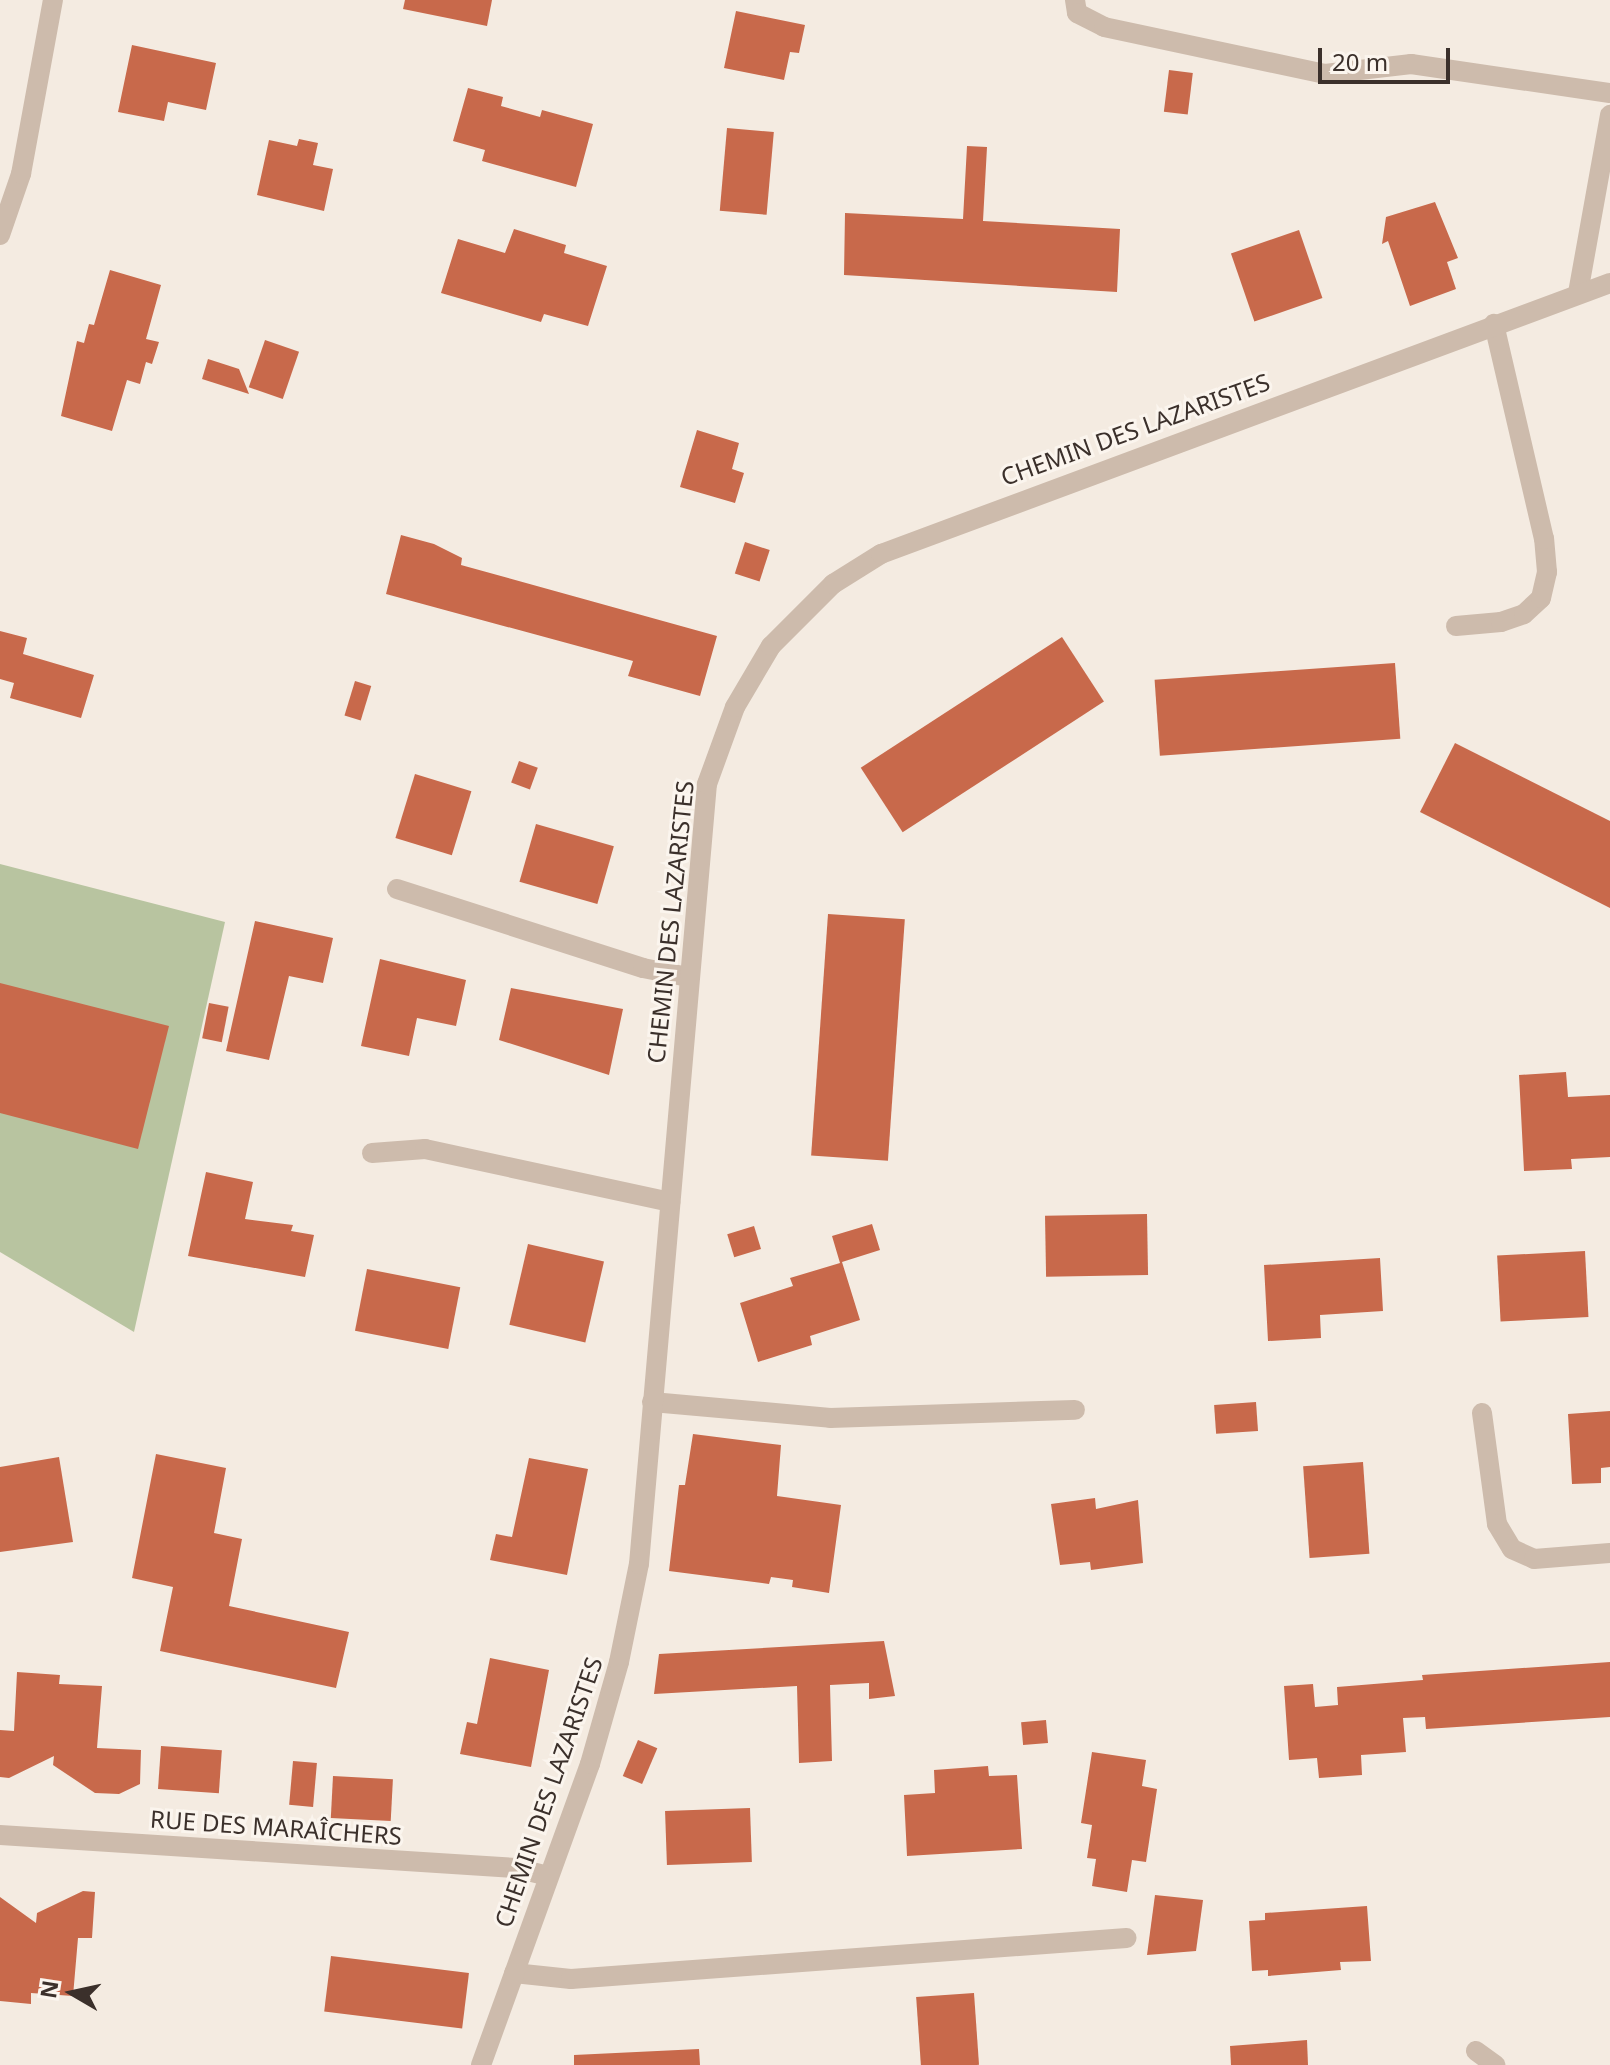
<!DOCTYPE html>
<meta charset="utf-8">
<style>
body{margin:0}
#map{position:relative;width:1610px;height:2065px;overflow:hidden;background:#f4ebe1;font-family:"Noto Sans",sans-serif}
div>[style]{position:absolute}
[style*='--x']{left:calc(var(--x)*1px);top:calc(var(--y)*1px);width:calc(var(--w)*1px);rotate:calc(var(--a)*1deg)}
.green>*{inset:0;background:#b8c4a0}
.building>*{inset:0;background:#c8694b;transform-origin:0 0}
.minor>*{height:20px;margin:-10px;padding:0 10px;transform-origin:10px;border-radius:10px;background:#cdbbac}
span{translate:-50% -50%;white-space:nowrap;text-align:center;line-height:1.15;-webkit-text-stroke:6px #fbf5ee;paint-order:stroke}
.street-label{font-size:24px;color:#3b302b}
.north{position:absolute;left:32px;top:1953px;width:80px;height:80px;-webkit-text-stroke:6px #fbf5ee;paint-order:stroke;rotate:279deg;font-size:22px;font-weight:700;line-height:32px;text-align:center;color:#3b302b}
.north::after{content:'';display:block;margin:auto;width:28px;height:36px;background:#3b302b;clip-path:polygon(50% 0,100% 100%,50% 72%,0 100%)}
.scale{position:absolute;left:1318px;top:48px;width:132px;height:36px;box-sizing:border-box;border:4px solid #3b302b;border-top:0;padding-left:10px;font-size:24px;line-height:28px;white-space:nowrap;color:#3b302b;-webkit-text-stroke:6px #fbf5ee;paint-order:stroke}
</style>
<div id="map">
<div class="green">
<div style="clip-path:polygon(0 864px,225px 922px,134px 1332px,0 1252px)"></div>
</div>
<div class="building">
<div style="clip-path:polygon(405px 0,492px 0,487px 26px,403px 9px)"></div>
<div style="clip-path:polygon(736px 11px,805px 25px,799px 53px,790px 52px,784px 80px,724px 68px)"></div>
<div style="clip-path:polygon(132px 45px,216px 63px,206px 110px,168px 102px,164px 121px,118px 112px)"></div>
<div style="left:1169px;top:70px;width:24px;height:42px;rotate:7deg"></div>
<div style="clip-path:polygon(468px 88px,503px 97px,501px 106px,540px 117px,542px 110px,593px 124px,576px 187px,482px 161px,485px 150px,453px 141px)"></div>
<div style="left:727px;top:128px;width:47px;height:83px;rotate:5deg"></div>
<div style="clip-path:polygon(299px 139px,318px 143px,313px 165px,333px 169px,324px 211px,257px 195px,269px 140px,297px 146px)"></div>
<div style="clip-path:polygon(967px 146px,987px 147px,983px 221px,1120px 229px,1117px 292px,844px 275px,845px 213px,963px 219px)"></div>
<div style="clip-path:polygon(1435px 202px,1458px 258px,1447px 262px,1456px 289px,1410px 306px,1388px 241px,1382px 244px,1386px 217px)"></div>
<div style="clip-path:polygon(514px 229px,566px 245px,564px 253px,607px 266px,588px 326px,544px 314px,541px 322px,441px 293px,458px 239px,505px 253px)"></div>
<div style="left:1299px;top:230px;width:72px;height:72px;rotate:71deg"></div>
<div style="clip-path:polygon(110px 270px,161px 285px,146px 339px,159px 342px,152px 364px,146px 362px,140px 384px,127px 380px,112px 431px,61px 416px,77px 341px,84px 343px,89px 324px,94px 325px)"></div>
<div style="left:265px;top:340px;width:36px;height:50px;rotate:19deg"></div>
<div style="clip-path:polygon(208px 359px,239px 369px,249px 394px,202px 379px)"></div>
<div style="clip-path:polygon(697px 430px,739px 443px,732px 469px,744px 473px,735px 503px,680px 487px)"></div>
<div style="clip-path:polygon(401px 535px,434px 544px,462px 558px,461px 565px,717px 636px,700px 696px,628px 676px,633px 661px,386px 594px)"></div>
<div style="left:745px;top:542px;width:26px;height:33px;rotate:18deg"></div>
<div style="clip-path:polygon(0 631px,27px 638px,23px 654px,94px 675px,81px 718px,10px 698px,14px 683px,0 679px)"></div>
<div style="left:1062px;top:637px;width:77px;height:240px;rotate:57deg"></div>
<div style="left:1395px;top:663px;width:76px;height:241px;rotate:86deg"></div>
<div style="left:355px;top:681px;width:17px;height:36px;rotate:17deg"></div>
<div style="clip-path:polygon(1455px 743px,1610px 821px,1610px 908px,1420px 812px)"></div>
<div style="left:519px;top:761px;width:20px;height:23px;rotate:20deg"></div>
<div style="left:415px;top:774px;width:59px;height:67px;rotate:17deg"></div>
<div style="left:536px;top:824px;width:81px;height:60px;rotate:16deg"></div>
<div style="left:828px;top:914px;width:77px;height:242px;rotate:4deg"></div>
<div style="clip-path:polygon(255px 921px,333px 938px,323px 983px,289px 976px,269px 1060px,226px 1051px)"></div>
<div style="clip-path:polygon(380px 959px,466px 980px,456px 1026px,417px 1018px,409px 1056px,361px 1046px)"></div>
<div style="clip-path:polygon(0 983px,169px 1026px,138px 1149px,0 1113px)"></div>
<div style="clip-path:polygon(511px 988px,623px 1009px,609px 1075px,499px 1040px)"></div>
<div style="left:209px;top:1003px;width:20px;height:36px;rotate:11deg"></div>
<div style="clip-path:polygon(1566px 1072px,1568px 1097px,1610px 1095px,1610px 1157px,1571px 1159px,1572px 1169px,1524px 1171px,1519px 1075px)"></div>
<div style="clip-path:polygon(206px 1172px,253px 1182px,245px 1219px,293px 1225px,291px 1231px,314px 1235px,305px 1277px,188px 1256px)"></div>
<div style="left:1147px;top:1214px;width:61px;height:102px;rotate:89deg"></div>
<div style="clip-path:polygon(872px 1224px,880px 1250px,842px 1262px,860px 1320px,810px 1336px,812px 1345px,758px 1362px,740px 1303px,793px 1286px,790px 1278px,840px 1263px,832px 1236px)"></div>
<div style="left:754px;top:1226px;width:24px;height:28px;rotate:73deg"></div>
<div style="left:528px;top:1244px;width:78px;height:83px;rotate:13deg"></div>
<div style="left:1585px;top:1251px;width:66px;height:88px;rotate:87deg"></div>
<div style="clip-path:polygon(1380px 1258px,1383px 1311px,1320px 1315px,1321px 1338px,1268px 1341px,1264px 1265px)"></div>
<div style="left:367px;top:1269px;width:95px;height:63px;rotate:11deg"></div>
<div style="left:1256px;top:1402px;width:29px;height:42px;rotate:86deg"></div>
<div style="clip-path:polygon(1610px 1411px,1610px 1467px,1601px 1468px,1601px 1483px,1572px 1484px,1568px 1414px)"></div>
<div style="clip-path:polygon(693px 1434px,781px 1445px,777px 1496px,841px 1505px,829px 1593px,792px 1587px,793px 1580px,771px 1577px,769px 1584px,669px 1571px,679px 1485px,685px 1485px)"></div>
<div style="clip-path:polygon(156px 1454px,226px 1468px,214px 1533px,242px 1539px,229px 1606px,349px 1632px,336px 1688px,160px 1651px,173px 1587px,132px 1578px)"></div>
<div style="clip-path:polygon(59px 1457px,73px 1542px,0 1552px,0 1467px)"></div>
<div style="clip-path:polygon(529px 1458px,588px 1469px,567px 1575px,490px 1560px,496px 1534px,512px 1537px)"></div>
<div style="left:1363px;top:1462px;width:92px;height:60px;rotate:86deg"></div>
<div style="clip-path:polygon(1095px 1498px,1096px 1509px,1138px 1500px,1143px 1563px,1091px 1570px,1090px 1562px,1060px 1565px,1051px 1504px)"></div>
<div style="clip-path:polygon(884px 1641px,895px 1696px,869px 1699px,869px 1683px,830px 1685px,832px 1761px,799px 1763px,797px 1686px,654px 1694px,659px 1654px)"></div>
<div style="clip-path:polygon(490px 1658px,549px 1670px,531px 1767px,460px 1754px,467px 1722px,477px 1724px)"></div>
<div style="clip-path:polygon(1610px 1662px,1610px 1717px,1426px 1729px,1425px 1717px,1403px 1718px,1406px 1752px,1361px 1755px,1362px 1775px,1319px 1778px,1317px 1758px,1289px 1760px,1284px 1686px,1313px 1684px,1315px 1707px,1338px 1705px,1337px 1687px,1423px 1680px,1422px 1675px)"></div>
<div style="clip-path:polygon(17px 1672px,60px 1675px,59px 1684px,102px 1686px,97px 1748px,141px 1750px,140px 1784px,119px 1794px,95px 1793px,53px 1765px,54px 1756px,9px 1778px,0 1777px,0 1730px,14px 1731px)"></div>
<div style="left:1046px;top:1720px;width:23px;height:25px;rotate:85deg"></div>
<div style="left:638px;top:1740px;width:21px;height:39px;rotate:23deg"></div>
<div style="left:161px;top:1746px;width:61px;height:43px;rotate:4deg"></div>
<div style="clip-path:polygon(1092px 1752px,1146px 1760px,1142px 1786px,1157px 1789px,1146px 1862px,1132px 1860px,1127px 1892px,1092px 1886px,1096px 1859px,1087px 1858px,1092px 1825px,1081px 1823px)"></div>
<div style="left:293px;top:1761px;width:24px;height:44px;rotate:5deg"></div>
<div style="clip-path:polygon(988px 1766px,989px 1776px,1017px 1775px,1022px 1849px,907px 1856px,904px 1795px,935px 1793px,934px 1770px)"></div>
<div style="left:333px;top:1776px;width:60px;height:42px;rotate:3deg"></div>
<div style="left:750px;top:1808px;width:54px;height:85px;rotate:88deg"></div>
<div style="clip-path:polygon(83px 1891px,95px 1892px,92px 1938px,78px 1938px,73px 1996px,31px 1993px,31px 2004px,0 2001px,0 1897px,36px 1923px,37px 1913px)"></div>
<div style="clip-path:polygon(1155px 1895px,1203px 1900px,1196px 1951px,1147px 1955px)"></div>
<div style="clip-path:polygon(1367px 1906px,1371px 1961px,1340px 1962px,1341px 1970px,1268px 1976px,1268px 1970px,1252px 1971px,1249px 1921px,1265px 1920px,1265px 1913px)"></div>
<div style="left:331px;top:1956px;width:139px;height:56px;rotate:7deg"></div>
<div style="left:974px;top:1993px;width:72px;height:58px;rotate:86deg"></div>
<div style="clip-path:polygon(1307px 2040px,1308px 2065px,1231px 2065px,1230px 2046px)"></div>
<div style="clip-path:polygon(699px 2049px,700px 2065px,574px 2065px,574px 2055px)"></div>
</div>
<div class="minor">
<div style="--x:1075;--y:0;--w:13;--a:81"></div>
<div style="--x:1077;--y:13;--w:30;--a:27"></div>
<div style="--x:1104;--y:27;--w:226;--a:12"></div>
<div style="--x:1325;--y:74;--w:87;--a:-6.6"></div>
<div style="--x:1411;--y:64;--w:201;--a:8.3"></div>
<div style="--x:0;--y:235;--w:65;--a:-71"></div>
<div style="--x:21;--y:174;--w:177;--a:-79.6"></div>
<div style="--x:1578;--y:293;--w:181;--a:-79.8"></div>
<div style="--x:1456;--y:626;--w:45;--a:-5.1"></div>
<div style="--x:1501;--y:622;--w:24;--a:-19"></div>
<div style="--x:1524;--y:614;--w:23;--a:-43"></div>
<div style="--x:1541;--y:598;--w:27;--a:-77"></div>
<div style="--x:1547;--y:572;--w:33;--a:-95"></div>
<div style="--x:1544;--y:539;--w:221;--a:-103.1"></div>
<div style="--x:397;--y:889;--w:258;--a:17.8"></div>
<div style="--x:643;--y:968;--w:46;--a:11.3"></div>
<div style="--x:372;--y:1153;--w:53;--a:-4.3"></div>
<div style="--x:425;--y:1149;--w:251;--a:12.2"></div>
<div style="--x:652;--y:1402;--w:179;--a:5.1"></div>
<div style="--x:830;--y:1418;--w:245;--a:-1.9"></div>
<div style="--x:1482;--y:1413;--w:112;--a:82.3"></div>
<div style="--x:1497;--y:1524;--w:29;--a:59"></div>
<div style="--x:1512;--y:1549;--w:24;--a:24"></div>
<div style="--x:1534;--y:1559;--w:76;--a:-4.5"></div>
<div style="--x:0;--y:1835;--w:517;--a:3.66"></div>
<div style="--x:516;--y:1868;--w:33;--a:14"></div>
<div style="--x:514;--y:1973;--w:57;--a:6"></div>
<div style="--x:571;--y:1979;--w:557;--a:-4.22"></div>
<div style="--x:1476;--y:2051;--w:24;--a:36"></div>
<div style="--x:481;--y:2065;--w:320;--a:-70.1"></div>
<div style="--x:590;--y:1764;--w:106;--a:-74.1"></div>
<div style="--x:619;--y:1662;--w:100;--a:-78.5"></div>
<div style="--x:639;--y:1564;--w:783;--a:-85.02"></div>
<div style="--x:707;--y:784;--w:82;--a:-70"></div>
<div style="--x:735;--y:707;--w:71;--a:-59.5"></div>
<div style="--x:771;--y:646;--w:88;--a:-45"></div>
<div style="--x:833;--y:584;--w:57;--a:-32"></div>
<div style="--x:881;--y:554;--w:778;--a:-20.39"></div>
</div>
<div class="street-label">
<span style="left:1135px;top:429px;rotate:-20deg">CHEMIN DES LAZARISTES</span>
<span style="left:670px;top:922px;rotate:-84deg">CHEMIN DES LAZARISTES</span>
<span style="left:548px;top:1792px;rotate:-71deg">CHEMIN DES LAZARISTES</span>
<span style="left:276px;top:1827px;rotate:4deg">RUE DES MARAÎCHERS</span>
</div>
<div class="north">N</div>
<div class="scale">20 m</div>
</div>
